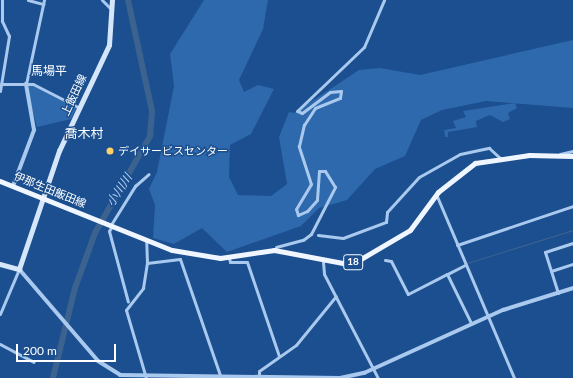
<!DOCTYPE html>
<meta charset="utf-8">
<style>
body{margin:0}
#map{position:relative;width:573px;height:378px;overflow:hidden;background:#1b4f8f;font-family:Lato,"Noto Sans JP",sans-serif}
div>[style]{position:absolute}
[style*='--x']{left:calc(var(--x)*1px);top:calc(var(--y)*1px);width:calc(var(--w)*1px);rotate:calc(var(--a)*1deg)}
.green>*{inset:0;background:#2e69ad}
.stream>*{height:1px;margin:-0.5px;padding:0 0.5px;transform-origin:0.5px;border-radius:0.5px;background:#3c6290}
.river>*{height:6px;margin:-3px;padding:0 3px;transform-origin:3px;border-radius:3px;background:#3c6290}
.minor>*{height:3px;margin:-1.5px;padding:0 1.5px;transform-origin:1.5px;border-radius:1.5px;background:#a9c9ee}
.tertiary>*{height:4px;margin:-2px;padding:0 2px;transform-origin:2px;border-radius:2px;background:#a9c9ee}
.secondary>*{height:4.5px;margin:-2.25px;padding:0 2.25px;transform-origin:2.25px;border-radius:2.25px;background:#d6e6fa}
.primary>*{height:5px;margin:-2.5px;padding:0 2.5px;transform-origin:2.5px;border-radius:2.5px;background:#f0f6ff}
.dots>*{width:11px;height:11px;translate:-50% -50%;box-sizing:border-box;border:2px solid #1b4f8f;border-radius:50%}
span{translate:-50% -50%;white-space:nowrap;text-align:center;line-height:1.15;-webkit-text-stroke:3px #1b4f8f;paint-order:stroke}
.shield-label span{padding:1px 3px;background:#1b4f8f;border:1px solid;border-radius:3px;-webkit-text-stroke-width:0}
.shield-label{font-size:10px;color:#fff;font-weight:700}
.street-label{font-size:11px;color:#fff}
.poi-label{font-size:11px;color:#fff}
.left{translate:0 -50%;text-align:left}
.neighbourhood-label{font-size:12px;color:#fff}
.water-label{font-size:12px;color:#b5d3f5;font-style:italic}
.quarter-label{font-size:13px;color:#fff}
.scale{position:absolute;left:16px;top:344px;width:100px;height:18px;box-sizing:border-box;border:2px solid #fff;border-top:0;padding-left:5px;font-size:12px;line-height:14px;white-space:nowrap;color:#fff;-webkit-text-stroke:3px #1b4f8f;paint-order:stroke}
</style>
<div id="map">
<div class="green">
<div style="clip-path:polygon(204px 0,268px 0,263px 29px,239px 80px,244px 92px,258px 85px,274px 89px,251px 134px,230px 145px,229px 177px,238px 195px,271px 196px,287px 184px,279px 137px,289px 112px,294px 113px,359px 70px,380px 68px,420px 75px,573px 40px,573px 108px,486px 101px,442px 110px,421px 120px,405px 156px,375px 169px,347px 200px,319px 208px,301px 226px,227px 252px,202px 228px,174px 244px,153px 238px,155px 205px,149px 189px,157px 172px,174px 86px,170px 54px)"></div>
<div style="clip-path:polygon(33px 84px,78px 107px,71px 119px,37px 127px,26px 85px)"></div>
<div style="clip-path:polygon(515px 103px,517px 108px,508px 113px,510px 119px,503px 122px,490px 115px,476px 121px,477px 127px,448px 132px,448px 137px,445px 137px,444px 130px,456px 128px,453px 121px,466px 117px,463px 111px)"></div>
</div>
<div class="stream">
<div style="--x:467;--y:263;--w:111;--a:-17.3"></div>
</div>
<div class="river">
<div style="--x:53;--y:378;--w:93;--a:-76.3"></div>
<div style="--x:75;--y:288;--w:59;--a:-70"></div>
<div style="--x:95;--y:233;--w:112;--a:-60.4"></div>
<div style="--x:150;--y:136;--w:25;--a:-85"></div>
<div style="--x:152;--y:111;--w:114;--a:-102.2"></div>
</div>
<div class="minor">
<div style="--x:28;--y:0;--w:16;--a:15"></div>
<div style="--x:102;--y:0;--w:13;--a:45"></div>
<div style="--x:1;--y:84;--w:32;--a:0"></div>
<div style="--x:33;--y:84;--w:51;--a:27.1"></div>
<div style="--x:26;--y:84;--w:86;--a:-77.9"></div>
<div style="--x:0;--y:91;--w:56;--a:-80.7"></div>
<div style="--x:9;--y:36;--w:17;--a:-115"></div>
<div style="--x:2;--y:21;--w:21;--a:-90"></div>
<div style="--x:560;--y:154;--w:13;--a:-13"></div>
<div style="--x:436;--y:194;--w:200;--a:67"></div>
<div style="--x:112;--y:223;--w:44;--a:-58.1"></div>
<div style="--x:135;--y:186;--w:18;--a:-41"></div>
<div style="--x:112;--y:226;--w:6;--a:121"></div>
<div style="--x:109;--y:231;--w:73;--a:75"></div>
<div style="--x:318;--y:235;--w:25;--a:7"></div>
<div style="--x:343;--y:238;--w:46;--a:-20.4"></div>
<div style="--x:386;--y:222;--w:10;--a:-84"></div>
<div style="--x:387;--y:212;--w:47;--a:-47.6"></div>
<div style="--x:419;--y:177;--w:47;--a:-29.3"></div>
<div style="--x:460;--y:154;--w:30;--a:-12"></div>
<div style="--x:489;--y:148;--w:15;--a:42"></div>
<div style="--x:457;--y:245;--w:122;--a:-18.6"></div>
<div style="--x:276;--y:247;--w:28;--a:-15"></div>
<div style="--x:303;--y:240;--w:10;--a:-37"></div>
<div style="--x:311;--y:234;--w:53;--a:-62.9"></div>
<div style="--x:335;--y:187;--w:19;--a:-122"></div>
<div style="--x:325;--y:171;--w:6;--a:180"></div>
<div style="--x:319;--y:171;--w:29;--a:94"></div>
<div style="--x:317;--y:200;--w:15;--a:132"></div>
<div style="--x:307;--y:211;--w:10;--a:156"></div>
<div style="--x:298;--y:215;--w:6;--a:-108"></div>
<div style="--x:296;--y:209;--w:29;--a:-59"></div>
<div style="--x:311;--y:184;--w:40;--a:-108"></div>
<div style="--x:299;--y:146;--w:22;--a:-77"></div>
<div style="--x:304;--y:125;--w:20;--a:-57"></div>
<div style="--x:315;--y:108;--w:27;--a:-22"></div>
<div style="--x:340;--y:98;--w:7;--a:-82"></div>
<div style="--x:341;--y:91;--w:11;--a:175"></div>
<div style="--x:330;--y:92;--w:35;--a:143"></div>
<div style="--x:302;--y:113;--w:5;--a:-158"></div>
<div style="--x:297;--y:111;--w:93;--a:-43.7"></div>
<div style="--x:364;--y:47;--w:51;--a:-66.9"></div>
<div style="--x:229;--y:258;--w:4;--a:76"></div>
<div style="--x:230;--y:262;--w:17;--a:0"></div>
<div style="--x:247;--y:262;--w:99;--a:71.2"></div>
<div style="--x:385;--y:260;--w:6;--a:9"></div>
<div style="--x:391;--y:261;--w:37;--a:63"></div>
<div style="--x:408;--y:294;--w:44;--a:-27.1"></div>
<div style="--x:323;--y:262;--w:12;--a:85"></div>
<div style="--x:324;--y:274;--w:117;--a:62.6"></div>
<div style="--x:147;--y:263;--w:33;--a:-7"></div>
<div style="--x:180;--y:259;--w:126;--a:71"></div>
<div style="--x:465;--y:265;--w:20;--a:153"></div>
<div style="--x:447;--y:274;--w:55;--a:63.9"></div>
<div style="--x:551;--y:271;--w:23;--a:-18"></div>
<div style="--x:558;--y:293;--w:43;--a:-107.6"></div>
<div style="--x:545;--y:252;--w:29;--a:-18"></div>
<div style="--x:0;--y:314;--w:49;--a:-67.1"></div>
<div style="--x:0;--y:344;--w:38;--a:28"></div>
<div style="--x:146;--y:378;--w:71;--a:-106.4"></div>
<div style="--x:126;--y:310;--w:28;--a:-52"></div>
<div style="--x:143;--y:288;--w:25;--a:-81"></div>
<div style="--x:147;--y:263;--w:23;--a:-92"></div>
<div style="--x:259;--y:378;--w:7;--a:-90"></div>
<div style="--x:259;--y:371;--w:45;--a:-35.1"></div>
<div style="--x:296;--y:345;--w:63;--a:-50.8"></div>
</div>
<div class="tertiary">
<div style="--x:13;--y:186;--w:60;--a:-69.4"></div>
<div style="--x:34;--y:130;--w:47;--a:-99.9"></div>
<div style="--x:19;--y:269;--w:121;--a:49.3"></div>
<div style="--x:98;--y:361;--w:26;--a:32"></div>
<div style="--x:120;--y:375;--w:219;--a:0.8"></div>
<div style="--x:340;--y:378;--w:25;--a:-12"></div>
<div style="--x:364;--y:373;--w:153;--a:-24.4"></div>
<div style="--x:503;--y:310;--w:73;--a:-17.4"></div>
</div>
<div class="secondary">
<div style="--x:0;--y:264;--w:20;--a:15"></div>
<div style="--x:19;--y:269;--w:125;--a:-71.3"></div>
<div style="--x:59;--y:151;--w:117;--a:-64.7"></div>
<div style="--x:109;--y:45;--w:45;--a:-86.2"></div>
</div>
<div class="primary">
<div style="--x:0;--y:181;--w:185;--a:21.9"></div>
<div style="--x:172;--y:250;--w:49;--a:9.5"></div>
<div style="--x:220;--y:258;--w:55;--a:-8.4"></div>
<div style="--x:274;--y:250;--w:70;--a:10.7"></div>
<div style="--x:343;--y:263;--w:16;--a:-11"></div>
<div style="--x:359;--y:260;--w:59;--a:-30.5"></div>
<div style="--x:410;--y:230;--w:47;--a:-53.6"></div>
<div style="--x:438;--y:192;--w:47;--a:-38.1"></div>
<div style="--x:475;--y:163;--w:55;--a:-8.4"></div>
<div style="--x:529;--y:155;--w:44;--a:1.3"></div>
</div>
<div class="dots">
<div style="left:110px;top:151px;background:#ffd166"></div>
</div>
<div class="shield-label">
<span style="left:353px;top:262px">18</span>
</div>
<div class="street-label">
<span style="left:74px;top:95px;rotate:-65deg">上飯田線</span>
<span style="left:50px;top:190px;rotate:22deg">伊那生田飯田線</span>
</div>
<div class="poi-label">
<span class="left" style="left:118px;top:151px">デイサービスセンター</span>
</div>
<div class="neighbourhood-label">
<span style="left:49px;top:71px">馬場平</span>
</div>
<div class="water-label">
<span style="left:119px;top:190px;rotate:-57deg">小川川</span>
</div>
<div class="quarter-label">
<span style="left:84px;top:133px">喬木村</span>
</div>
<div class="scale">200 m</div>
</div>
